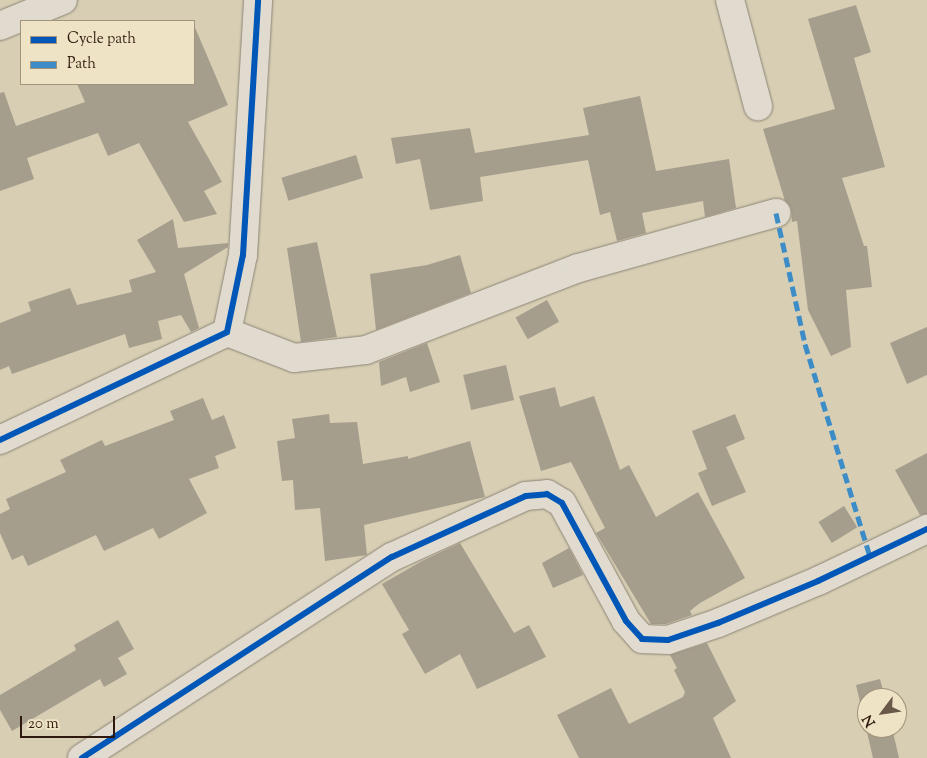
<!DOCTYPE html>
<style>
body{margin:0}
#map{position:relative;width:927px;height:758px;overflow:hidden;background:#d7ceb4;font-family:"Sorts Mill Goudy",serif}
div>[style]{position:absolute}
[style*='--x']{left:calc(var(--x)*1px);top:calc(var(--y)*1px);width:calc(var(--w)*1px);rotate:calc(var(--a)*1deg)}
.building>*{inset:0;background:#a69e8d;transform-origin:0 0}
.roads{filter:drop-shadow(0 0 1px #8c8475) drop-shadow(0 0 1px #8c8475)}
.minor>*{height:28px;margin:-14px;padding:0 14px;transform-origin:14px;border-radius:14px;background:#e0dbce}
.quiet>*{height:5px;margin-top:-2.5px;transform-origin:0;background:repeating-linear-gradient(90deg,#3c8cc7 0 10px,transparent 0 15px)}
.cycleway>*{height:6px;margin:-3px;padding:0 3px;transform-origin:3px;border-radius:3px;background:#0057b8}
span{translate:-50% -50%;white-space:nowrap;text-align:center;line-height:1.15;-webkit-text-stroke:4.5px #eee4c5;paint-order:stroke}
.legend{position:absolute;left:20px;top:20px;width:175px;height:65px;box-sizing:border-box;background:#eee4c5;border:1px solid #a2937c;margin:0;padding:6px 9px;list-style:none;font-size:15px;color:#2f190e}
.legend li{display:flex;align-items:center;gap:10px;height:25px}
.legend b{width:25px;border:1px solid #a2937c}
.north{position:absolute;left:857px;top:688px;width:50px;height:50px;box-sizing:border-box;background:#eee4c5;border:1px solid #a2937c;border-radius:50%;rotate:239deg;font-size:14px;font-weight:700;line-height:20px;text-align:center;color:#2f190e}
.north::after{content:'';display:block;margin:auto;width:18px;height:22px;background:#6a5848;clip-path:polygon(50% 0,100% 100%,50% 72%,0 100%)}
.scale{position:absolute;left:20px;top:716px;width:95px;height:22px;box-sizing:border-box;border:2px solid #2f190e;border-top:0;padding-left:6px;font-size:15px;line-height:18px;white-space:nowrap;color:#2f190e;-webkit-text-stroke:4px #eee4c5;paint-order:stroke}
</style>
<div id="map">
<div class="building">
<div style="clip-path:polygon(856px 5px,871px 52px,854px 58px,885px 167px,842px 178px,864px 246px,867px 246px,872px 287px,846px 290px,851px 347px,831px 356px,808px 310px,797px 221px,792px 222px,791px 208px,785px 201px,763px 129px,835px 109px,808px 19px)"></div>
<div style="clip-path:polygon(194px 25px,228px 105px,188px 122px,222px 182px,204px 191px,217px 214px,184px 222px,139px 143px,108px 156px,98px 133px,27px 158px,34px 179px,0 191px,0 93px,4px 92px,16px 126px,85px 102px,77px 84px,194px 84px)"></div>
<div style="clip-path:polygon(640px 96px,656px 171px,729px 159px,736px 208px,705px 217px,703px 201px,642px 213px,646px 233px,617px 241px,610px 212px,600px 215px,588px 160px,480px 177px,483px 201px,430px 210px,420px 159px,396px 164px,391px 138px,470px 128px,475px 153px,589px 135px,583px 108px)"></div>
<div style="left:356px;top:155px;width:24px;height:78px;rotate:73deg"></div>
<div style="clip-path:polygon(173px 219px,178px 248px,228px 243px,228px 247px,184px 274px,199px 328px,191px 332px,181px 315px,158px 321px,162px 339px,129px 348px,125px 334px,12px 374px,9px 366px,0 370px,0 323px,31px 311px,28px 302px,70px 288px,77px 305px,132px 292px,129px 280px,156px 272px,137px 240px)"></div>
<div style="clip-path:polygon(317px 242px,337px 337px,301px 342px,287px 248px)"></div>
<div style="clip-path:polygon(460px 255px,471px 293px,376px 330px,370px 274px,427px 265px)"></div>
<div style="left:547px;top:300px;width:25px;height:36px;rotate:61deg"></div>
<div style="clip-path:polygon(927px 327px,927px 375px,907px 384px,890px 343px)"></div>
<div style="clip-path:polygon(427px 343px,440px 382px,410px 392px,406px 377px,381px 386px,379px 362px)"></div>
<div style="left:506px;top:365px;width:36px;height:44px;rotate:77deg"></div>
<div style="clip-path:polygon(555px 387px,560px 407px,594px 396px,620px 470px,629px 465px,656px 517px,698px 492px,745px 578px,700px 603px,690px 611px,692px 615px,666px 624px,651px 624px,596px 533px,605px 528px,571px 462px,541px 471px,519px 396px)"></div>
<div style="clip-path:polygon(203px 398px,212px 420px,224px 415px,236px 448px,215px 456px,219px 468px,189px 479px,207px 513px,159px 539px,153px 528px,104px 551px,96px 535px,28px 566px,23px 555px,12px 560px,0 533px,0 514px,10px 509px,6px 499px,66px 472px,60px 460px,102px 440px,105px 446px,174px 420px,170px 411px)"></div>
<div style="clip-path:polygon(329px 414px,330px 423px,357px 422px,363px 464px,408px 456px,408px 459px,470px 441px,485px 497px,364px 525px,367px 555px,325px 561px,320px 508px,295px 510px,293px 480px,282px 481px,277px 441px,295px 438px,292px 419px)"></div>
<div style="clip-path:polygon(735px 414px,745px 439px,726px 447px,746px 492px,712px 506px,698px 473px,707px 469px,692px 431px)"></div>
<div style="clip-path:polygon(927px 453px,927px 514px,920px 515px,895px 470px)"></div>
<div style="left:844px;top:506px;width:25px;height:30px;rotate:58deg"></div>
<div style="clip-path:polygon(460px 543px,514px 633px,529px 625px,546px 657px,477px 689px,460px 654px,425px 674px,402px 634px,409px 630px,382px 584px,422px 561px)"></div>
<div style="clip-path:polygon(569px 548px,583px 575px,553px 588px,542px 563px)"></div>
<div style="clip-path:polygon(118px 620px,134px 649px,118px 658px,127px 674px,104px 687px,100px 679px,12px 731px,0 710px,0 695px,76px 650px,74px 645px)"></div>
<div style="clip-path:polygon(707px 643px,736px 701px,713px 718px,731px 758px,579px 758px,557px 715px,611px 688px,629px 724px,683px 697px,685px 692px,674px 670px,677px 668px,670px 655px)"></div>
<div style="clip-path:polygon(880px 679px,885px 698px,867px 698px,867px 728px,892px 728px,899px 758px,873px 758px,856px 685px)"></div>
</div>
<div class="roads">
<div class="minor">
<div style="--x:730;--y:0;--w:110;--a:75.2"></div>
<div style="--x:0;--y:26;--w:68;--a:-22.4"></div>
<div style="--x:227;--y:332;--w:72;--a:21.2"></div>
<div style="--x:294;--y:358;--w:72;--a:-6.3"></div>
<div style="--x:366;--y:350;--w:228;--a:-21.1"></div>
<div style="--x:579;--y:268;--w:205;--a:-15.6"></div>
<div style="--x:0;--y:440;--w:251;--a:-25.4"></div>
<div style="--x:227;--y:332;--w:79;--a:-78.3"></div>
<div style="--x:243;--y:255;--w:255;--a:-86.6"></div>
<div style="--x:82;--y:758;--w:369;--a:-33"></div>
<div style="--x:392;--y:557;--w:147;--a:-24.5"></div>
<div style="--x:526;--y:496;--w:21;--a:-5"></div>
<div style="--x:547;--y:494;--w:17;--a:31"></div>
<div style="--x:562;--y:503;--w:134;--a:61.5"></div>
<div style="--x:626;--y:621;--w:24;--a:48"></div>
<div style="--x:642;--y:639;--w:26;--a:2"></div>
<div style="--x:668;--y:640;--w:53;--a:-18.8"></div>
<div style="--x:718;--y:623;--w:108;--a:-22.8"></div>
<div style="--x:818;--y:581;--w:121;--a:-25.5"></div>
</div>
</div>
<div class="quiet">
<div style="--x:776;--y:213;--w:134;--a:77.5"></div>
<div style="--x:805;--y:344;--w:222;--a:73"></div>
</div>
<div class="cycleway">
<div style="--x:0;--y:440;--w:251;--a:-25.4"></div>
<div style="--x:227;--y:332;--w:79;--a:-78.3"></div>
<div style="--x:243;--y:255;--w:255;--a:-86.6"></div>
<div style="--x:82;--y:758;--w:369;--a:-33"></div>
<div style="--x:392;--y:557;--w:147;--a:-24.5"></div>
<div style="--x:526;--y:496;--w:21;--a:-5"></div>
<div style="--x:547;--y:494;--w:17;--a:31"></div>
<div style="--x:562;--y:503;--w:134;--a:61.5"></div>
<div style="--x:626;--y:621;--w:24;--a:48"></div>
<div style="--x:642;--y:639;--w:26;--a:2"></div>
<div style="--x:668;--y:640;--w:53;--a:-18.8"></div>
<div style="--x:718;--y:623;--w:108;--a:-22.8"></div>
<div style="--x:818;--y:581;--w:121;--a:-25.5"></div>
</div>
<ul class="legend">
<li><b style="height:6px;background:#0057b8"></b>Cycle path</li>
<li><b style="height:6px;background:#3c8cc7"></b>Path</li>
</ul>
<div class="north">N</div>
<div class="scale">20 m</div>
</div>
